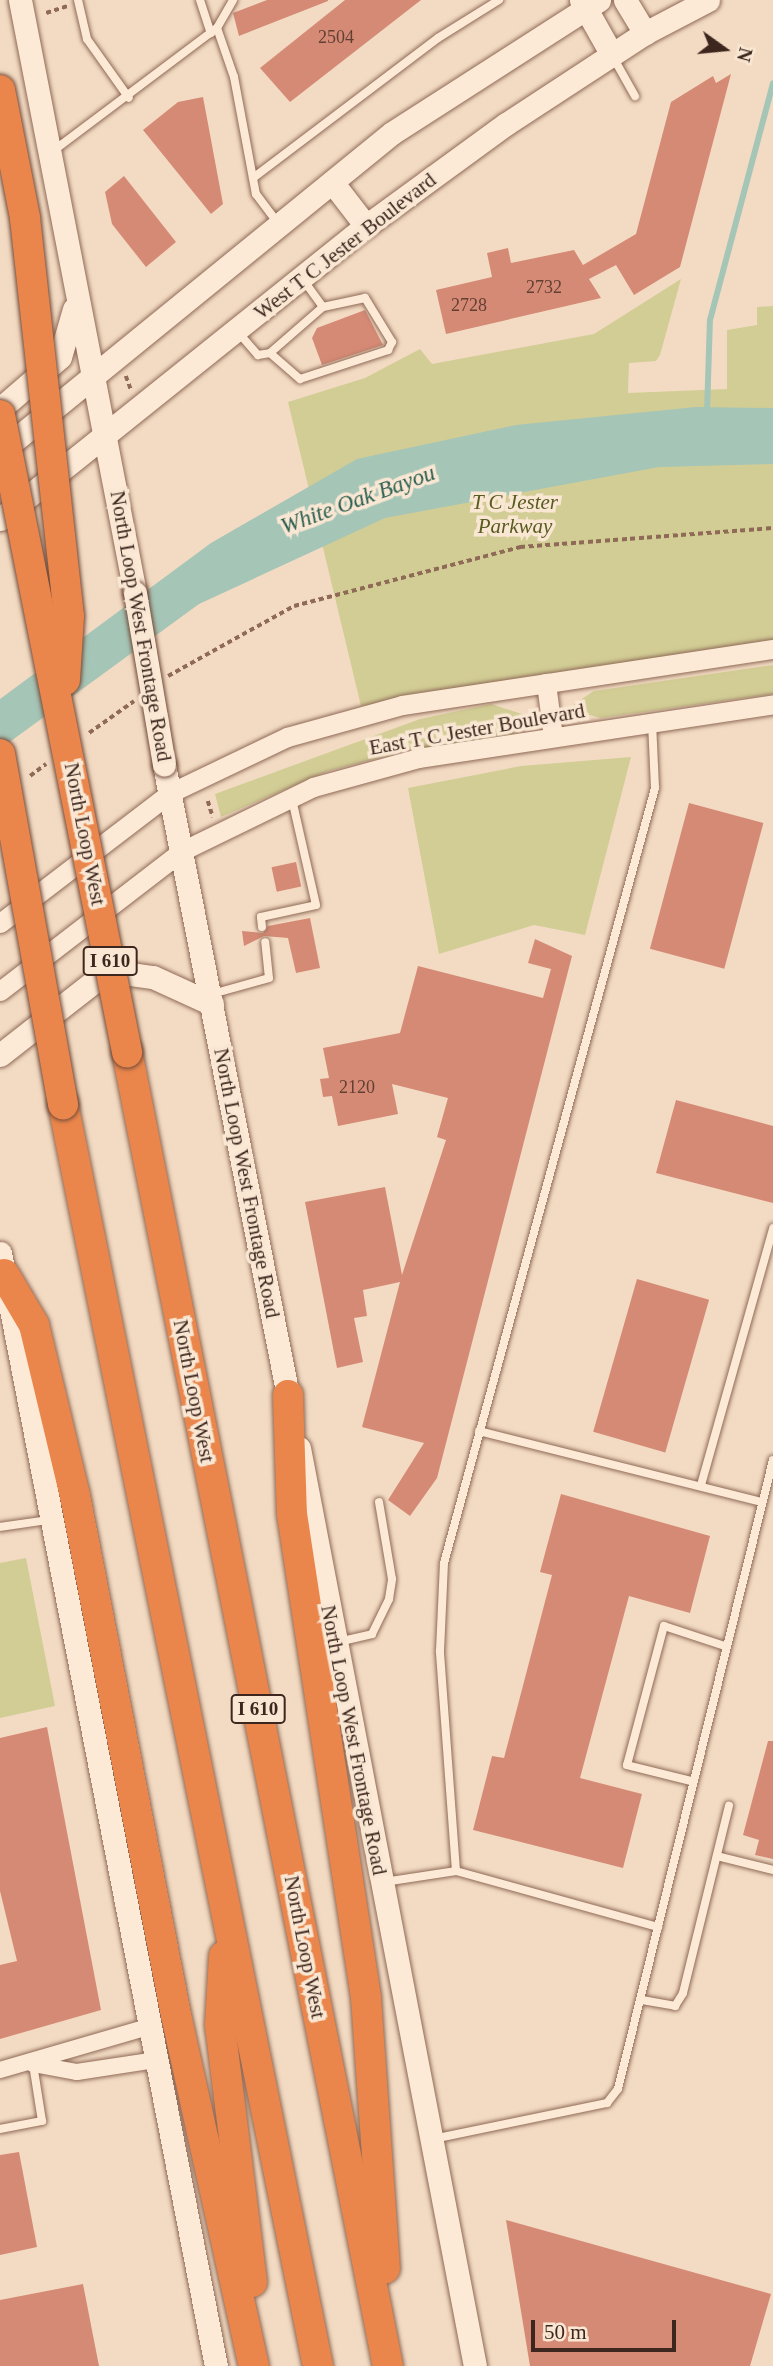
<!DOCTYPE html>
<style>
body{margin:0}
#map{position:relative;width:773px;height:2366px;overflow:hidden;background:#f3dbc3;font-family:Georgia,serif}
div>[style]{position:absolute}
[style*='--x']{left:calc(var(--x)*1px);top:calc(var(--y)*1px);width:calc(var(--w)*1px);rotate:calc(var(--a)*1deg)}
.green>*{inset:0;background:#d2cd95}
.water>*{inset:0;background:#a5c5b6}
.stream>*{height:6px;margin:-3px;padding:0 3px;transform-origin:3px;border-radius:3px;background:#a5c5b6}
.building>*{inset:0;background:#d58a75;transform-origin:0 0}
.path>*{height:3.5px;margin-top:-1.75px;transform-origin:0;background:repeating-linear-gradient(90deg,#8f6a57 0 5px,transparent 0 8.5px)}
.roads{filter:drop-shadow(0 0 2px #8f6a57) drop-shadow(0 0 2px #8f6a57)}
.service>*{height:8px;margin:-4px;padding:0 4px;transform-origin:4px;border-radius:4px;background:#fcead7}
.minor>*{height:16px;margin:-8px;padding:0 8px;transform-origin:8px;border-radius:8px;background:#fcead7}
.tertiary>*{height:19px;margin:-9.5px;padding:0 9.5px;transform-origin:9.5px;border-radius:9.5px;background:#fcead7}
.secondary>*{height:23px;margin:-11.5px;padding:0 11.5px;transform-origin:11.5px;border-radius:11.5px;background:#fcead7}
.motorway>*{height:30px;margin:-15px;padding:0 15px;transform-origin:15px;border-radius:15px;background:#ea864b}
.bridges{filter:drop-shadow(0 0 2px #714b3a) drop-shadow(0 0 2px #714b3a)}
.secondary-bridge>*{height:23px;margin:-11.5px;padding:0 11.5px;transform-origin:11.5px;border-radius:11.5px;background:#fcead7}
.motorway-bridge>*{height:30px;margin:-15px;padding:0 15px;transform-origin:15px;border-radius:15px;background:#ea864b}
span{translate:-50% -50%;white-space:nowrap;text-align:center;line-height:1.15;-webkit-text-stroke:7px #f9e7d3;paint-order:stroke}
.number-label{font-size:18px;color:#633f33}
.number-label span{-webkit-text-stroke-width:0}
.shield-label span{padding:2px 5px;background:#f9e7d3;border:2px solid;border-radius:5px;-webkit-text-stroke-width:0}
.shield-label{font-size:19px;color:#3d261d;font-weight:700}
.street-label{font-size:21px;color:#3d261d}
.park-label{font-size:21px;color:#595c21;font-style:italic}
.water-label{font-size:23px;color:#2b5f51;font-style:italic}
.north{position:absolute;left:689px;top:14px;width:70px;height:70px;-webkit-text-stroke:5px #f9e7d3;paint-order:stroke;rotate:105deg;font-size:19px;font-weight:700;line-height:28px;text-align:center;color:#3d261d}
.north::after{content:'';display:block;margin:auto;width:24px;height:32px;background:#3d261d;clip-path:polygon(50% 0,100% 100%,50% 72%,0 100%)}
.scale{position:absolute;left:531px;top:2320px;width:145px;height:32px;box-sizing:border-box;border:4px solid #3d261d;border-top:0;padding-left:9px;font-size:21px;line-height:24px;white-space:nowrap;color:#3d261d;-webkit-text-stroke:5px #f9e7d3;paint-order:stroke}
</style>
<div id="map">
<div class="green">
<div style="clip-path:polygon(681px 279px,660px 355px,656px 361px,629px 363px,628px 393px,727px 389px,727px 330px,757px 325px,757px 307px,773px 306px,773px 640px,361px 706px,288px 402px,365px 378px,420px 349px,432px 364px,594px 334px)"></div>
<div style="clip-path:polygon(773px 665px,773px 694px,601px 718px,574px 711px,574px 704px,594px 691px)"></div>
<div style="clip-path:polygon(491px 704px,534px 718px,506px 739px,410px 750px,328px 771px,221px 817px,215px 794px,420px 719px)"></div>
<div style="clip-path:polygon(631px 757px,585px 935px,534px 925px,439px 954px,408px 788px,521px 766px)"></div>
<div style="clip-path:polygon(26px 1558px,55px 1706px,0 1718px,0 1563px)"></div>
</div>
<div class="water">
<div style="clip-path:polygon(696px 407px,773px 408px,773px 464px,659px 467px,385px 518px,199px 604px,0 749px,0 699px,211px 543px,357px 459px,516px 425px)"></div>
</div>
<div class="stream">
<div style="--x:707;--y:413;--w:93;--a:-88.2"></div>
<div style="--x:710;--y:320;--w:245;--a:-75.1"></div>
</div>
<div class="building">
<div style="clip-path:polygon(267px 0,328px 0,328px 1px,239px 36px,233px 13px)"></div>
<div style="clip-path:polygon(345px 0,421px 0,290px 102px,260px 68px)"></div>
<div style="clip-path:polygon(731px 74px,680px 267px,634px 295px,616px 265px,589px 279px,601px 298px,446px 334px,436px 290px,492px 277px,487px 253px,508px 248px,511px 263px,574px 250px,583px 265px,636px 234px,671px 102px,713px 76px,716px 83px)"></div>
<div style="clip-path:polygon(203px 97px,223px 204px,211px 214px,143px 130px,178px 102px)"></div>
<div style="clip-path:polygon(124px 176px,176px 242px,146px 267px,112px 224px,105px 192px)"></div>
<div style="clip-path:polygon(365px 310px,383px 345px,322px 365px,312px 338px,317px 328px)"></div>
<div style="left:689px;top:803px;width:77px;height:151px;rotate:15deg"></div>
<div style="left:296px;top:862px;width:25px;height:25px;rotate:78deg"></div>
<div style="clip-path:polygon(310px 918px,320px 968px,296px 973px,288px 938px,264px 936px,244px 946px,242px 931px,263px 933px,268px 926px)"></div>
<div style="clip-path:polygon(535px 939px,572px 956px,437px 1478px,410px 1516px,388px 1500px,424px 1443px,362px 1427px,400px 1282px,363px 1290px,367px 1316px,354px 1318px,363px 1362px,337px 1368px,305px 1202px,385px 1187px,402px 1275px,446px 1140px,437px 1137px,448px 1098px,392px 1084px,398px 1114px,338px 1126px,332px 1096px,323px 1097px,320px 1079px,329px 1078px,323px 1048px,400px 1033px,418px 966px,543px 998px,551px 969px,528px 963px)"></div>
<div style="clip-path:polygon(676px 1100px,773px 1126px,773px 1203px,656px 1173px)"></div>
<div style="left:637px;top:1279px;width:75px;height:159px;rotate:16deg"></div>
<div style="clip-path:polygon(561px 1494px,710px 1536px,690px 1613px,629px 1596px,580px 1778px,642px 1794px,623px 1868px,473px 1830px,492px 1756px,504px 1758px,552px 1575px,540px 1572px)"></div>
<div style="clip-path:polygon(47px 1727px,101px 2010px,0 2039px,0 1965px,17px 1961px,0 1891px,0 1738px)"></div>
<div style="clip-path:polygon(768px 1741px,773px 1741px,773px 1859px,755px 1855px,759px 1840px,743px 1835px)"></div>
<div style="clip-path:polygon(19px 2152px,37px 2247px,0 2255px,0 2155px)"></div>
<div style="clip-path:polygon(506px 2220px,771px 2294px,750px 2366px,530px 2366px)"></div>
<div style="clip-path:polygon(83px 2284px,99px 2366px,0 2366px,0 2300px)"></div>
</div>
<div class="path">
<div style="--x:46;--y:13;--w:23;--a:-18"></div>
<div style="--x:126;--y:376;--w:15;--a:70"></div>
<div style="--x:168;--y:676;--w:144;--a:-29.1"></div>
<div style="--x:294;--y:606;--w:234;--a:-14.6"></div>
<div style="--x:520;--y:547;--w:254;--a:-4.3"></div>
<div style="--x:89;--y:733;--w:55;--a:-35.4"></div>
<div style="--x:30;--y:776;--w:20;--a:-37"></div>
<div style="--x:208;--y:801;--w:17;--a:73"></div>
</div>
<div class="roads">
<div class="service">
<div style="--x:78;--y:0;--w:40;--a:77"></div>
<div style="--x:87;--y:39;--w:72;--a:54.6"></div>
<div style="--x:200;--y:0;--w:35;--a:72"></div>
<div style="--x:217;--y:28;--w:32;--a:-60"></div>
<div style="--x:613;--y:57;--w:45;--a:60.6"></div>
<div style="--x:53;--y:151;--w:205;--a:-36.9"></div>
<div style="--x:217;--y:28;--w:52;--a:70.9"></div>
<div style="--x:234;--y:77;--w:119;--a:79.4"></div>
<div style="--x:256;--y:194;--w:36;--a:53"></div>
<div style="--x:253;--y:178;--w:232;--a:-37.1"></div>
<div style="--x:438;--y:38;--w:72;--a:-31.9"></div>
<div style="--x:237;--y:331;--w:32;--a:49"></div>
<div style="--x:258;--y:355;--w:12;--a:-9"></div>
<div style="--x:270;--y:353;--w:70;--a:-41"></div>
<div style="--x:323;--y:307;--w:34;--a:-126"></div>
<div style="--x:270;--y:353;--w:40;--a:41"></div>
<div style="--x:300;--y:379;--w:93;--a:-18.2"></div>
<div style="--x:388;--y:350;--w:9;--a:-63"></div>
<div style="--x:392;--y:342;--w:52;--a:-121.5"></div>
<div style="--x:365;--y:298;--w:43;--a:167.9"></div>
<div style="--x:262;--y:927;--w:10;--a:-96"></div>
<div style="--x:261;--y:917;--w:56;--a:-12.3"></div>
<div style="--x:316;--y:905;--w:109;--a:-102.8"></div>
<div style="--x:212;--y:994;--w:59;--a:-15.7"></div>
<div style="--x:269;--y:978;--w:36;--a:-96"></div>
<div style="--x:479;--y:1431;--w:292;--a:14.1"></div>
<div style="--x:701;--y:1485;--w:267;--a:-74.3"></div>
<div style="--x:0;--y:1527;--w:49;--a:-8.3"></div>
<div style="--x:338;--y:1642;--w:35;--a:-13"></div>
<div style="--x:372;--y:1634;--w:39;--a:-64"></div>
<div style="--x:389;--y:1599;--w:20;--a:-81"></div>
<div style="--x:392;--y:1579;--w:78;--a:-99.6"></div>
<div style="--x:691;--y:1781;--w:66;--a:-166"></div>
<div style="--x:627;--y:1765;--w:144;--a:-75.1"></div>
<div style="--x:664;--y:1626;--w:64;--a:18.2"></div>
<div style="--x:717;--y:1856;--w:58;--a:14"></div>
<div style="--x:456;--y:1871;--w:221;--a:-94.2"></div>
<div style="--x:440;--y:1651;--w:88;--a:-87.4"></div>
<div style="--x:444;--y:1563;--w:803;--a:-74.77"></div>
<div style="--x:655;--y:788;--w:65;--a:-92.6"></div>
<div style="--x:384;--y:1882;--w:73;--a:-8.7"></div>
<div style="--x:456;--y:1871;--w:210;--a:15.5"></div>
<div style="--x:642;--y:2000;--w:34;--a:10"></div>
<div style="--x:675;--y:2006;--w:15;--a:-58"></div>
<div style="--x:683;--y:1993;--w:193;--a:-76.2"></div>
<div style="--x:0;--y:2129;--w:43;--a:-10.8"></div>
<div style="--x:42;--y:2121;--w:58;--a:-99"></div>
<div style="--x:433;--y:2139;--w:178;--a:-11.7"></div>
<div style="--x:607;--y:2103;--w:18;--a:-52"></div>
<div style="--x:618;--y:2089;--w:648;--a:-76.16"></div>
</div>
<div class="minor">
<div style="--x:33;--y:2064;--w:45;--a:10.3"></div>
<div style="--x:77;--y:2072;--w:79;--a:-8.7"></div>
<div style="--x:0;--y:2070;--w:154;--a:-16.2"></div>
</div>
<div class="tertiary">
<div style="--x:546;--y:683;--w:54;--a:82.6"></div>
<div style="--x:0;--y:923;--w:214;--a:-37.4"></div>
<div style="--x:170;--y:793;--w:130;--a:-25.6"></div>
<div style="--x:287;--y:737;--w:119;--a:-15.5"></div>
<div style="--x:402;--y:705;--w:375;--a:-8.6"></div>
<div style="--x:0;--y:991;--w:230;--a:-37.6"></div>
<div style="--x:182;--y:851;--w:146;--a:-26"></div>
<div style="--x:313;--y:787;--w:109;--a:-15.4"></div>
<div style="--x:418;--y:758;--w:359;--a:-8.6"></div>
</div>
<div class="secondary">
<div style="--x:20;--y:0;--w:604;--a:79.02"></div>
<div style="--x:581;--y:0;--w:63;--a:60.6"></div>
<div style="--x:625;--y:0;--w:39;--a:59"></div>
<div style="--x:332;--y:182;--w:56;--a:52.3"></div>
<div style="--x:0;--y:409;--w:79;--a:-40.9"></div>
<div style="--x:60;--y:357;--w:50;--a:-73.7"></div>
<div style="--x:0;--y:452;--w:505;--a:-39.14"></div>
<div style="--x:392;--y:133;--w:246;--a:-32.7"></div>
<div style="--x:0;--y:519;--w:469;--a:-38.7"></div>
<div style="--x:366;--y:226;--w:173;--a:-36.1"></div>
<div style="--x:506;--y:124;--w:166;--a:-33.2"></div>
<div style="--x:645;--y:33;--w:71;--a:-27.6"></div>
<div style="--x:164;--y:765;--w:658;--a:78.88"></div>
<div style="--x:0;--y:1055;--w:122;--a:-38"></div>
<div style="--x:96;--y:980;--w:28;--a:-15"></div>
<div style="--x:123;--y:973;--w:30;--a:8"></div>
<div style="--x:153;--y:977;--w:65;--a:24.6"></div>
<div style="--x:0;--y:1253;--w:1134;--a:79.02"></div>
<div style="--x:299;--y:1448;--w:935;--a:79.15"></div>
</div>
<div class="motorway">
<div style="--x:127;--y:1052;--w:1340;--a:78.77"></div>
<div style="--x:63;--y:1104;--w:1288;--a:78.58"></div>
<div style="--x:4;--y:1274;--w:59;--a:59.5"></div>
<div style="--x:34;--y:1325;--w:176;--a:76.5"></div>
<div style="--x:75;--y:1496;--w:529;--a:78.99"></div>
<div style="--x:176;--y:2015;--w:360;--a:77.5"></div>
<div style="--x:288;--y:1395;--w:119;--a:88.1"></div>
<div style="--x:292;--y:1514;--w:490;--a:81.3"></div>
<div style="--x:366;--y:1998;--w:271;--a:86"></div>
<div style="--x:224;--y:1956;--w:69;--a:93.3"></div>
<div style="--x:220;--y:2025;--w:259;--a:82.9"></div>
</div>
</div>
<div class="bridges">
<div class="secondary-bridge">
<div style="--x:135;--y:593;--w:174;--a:80.4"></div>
</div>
<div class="motorway-bridge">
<div style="--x:0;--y:90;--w:130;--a:78.9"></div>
<div style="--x:25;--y:218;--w:400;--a:83.7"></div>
<div style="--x:69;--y:616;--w:64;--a:93.6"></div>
<div style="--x:0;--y:415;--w:650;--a:78.72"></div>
<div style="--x:0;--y:754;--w:356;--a:79.8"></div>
</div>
</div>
<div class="number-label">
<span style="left:336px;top:37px">2504</span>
<span style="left:544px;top:287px">2732</span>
<span style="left:469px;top:305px">2728</span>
<span style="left:357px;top:1087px">2120</span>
</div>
<div class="shield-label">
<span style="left:110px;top:961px">I 610</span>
<span style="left:258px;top:1709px">I 610</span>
</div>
<div class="street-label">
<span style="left:345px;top:246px;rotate:-38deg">West T C Jester Boulevard</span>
<span style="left:141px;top:626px;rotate:80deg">North Loop West Frontage Road</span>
<span style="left:477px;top:729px;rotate:-10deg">East T C Jester Boulevard</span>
<span style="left:85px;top:834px;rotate:79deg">North Loop West</span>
<span style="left:247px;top:1183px;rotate:79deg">North Loop West Frontage Road</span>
<span style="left:194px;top:1391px;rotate:79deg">North Loop West</span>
<span style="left:354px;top:1740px;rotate:79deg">North Loop West Frontage Road</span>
<span style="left:305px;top:1947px;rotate:79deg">North Loop West</span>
</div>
<div class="park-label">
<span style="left:515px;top:514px">T C Jester<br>Parkway</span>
</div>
<div class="water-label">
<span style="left:358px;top:500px;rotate:-20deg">White Oak Bayou</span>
</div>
<div class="north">N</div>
<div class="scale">50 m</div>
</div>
